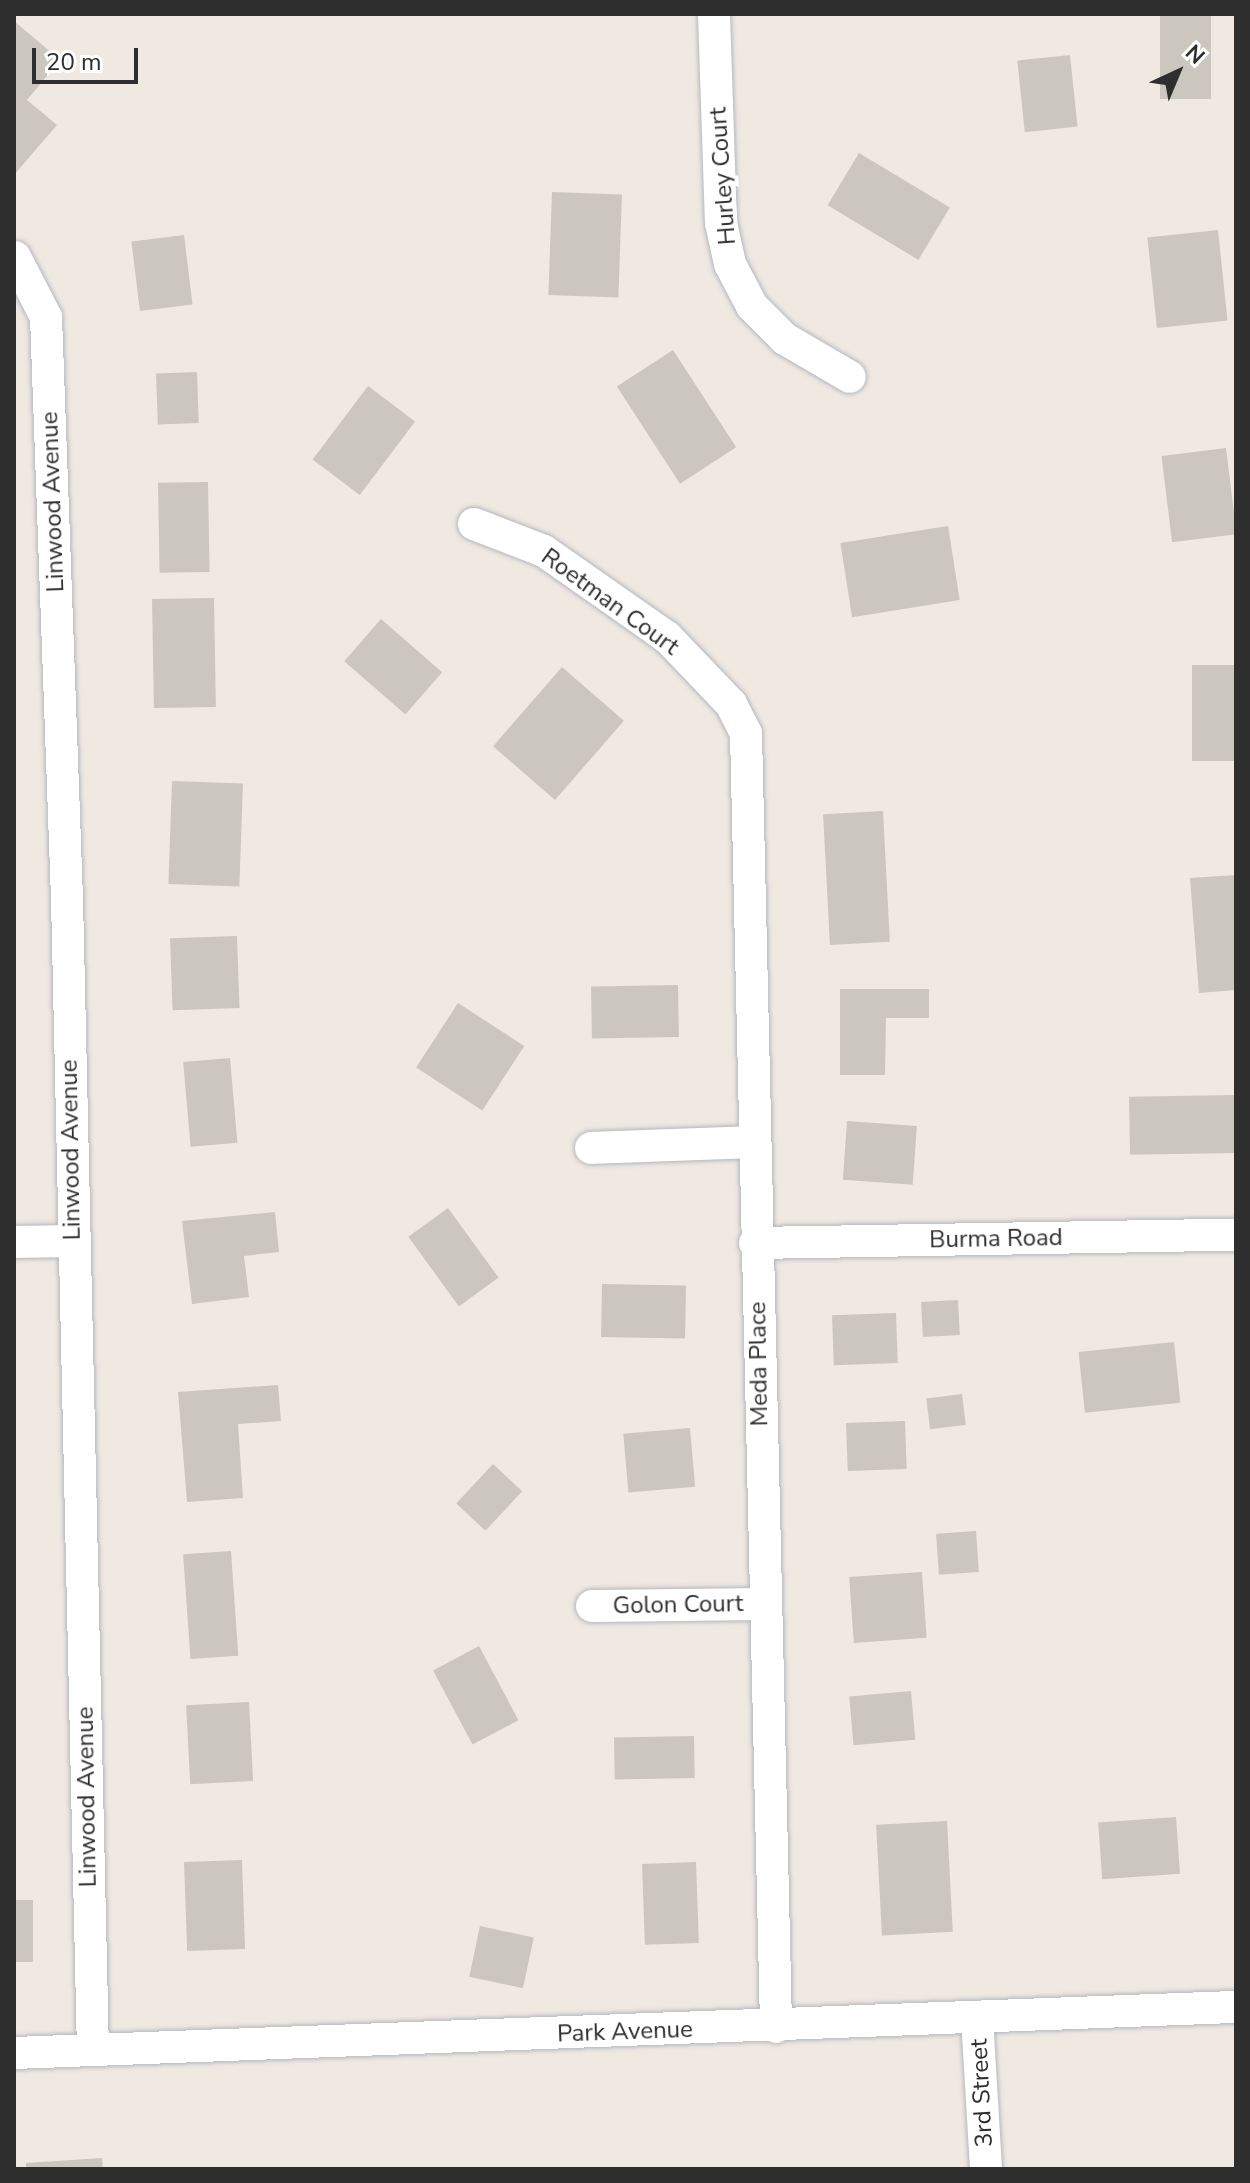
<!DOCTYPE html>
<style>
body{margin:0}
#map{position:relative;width:1250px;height:2183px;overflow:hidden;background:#efe9e1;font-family:"Nunito Sans",sans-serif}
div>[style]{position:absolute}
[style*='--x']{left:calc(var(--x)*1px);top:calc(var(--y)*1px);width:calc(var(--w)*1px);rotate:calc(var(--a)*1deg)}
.building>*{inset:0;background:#cbc7bf;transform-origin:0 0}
.roads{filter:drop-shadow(0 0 2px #b4b7c1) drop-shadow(0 0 2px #b4b7c1)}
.minor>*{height:32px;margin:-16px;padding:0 16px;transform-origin:16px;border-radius:16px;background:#fff}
span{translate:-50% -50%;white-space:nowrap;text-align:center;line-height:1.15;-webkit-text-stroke:8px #fff;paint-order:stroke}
.street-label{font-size:24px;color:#2e2e2e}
.frame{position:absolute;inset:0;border:16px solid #2e2e2e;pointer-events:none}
.north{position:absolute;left:1138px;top:32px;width:80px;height:80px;-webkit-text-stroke:6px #fff;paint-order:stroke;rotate:44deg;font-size:22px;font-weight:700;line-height:32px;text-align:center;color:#2e2e2e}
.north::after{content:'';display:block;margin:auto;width:28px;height:36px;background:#2e2e2e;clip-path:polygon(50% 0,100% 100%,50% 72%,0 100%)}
.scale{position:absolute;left:32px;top:48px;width:106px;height:36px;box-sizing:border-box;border:4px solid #2e2e2e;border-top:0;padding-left:10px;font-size:24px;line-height:28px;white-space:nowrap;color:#2e2e2e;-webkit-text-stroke:6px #fff;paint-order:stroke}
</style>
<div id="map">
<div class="building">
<div style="left:1160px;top:14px;width:51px;height:85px"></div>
<div style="clip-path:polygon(14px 21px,60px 60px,27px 100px,57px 125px,14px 175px)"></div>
<div style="left:1070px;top:55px;width:72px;height:53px;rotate:84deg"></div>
<div style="left:859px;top:153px;width:106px;height:61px;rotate:31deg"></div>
<div style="left:552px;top:192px;width:70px;height:103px;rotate:2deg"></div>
<div style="left:1218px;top:230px;width:91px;height:71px;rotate:84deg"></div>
<div style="left:184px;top:235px;width:70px;height:53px;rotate:83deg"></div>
<div style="left:673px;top:350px;width:116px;height:67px;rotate:57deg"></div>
<div style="left:197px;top:372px;width:51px;height:41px;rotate:88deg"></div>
<div style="left:368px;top:386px;width:59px;height:92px;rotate:37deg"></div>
<div style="left:1226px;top:448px;width:87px;height:65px;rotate:83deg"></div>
<div style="left:208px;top:482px;width:90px;height:50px;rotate:89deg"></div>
<div style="left:948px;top:526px;width:75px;height:109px;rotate:81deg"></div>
<div style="left:214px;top:598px;width:109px;height:62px;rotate:89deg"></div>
<div style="left:381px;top:619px;width:81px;height:56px;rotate:41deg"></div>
<div style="left:1236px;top:665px;width:96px;height:44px;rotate:90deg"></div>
<div style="left:562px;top:667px;width:82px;height:105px;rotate:41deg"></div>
<div style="left:172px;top:781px;width:71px;height:103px;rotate:2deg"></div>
<div style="left:883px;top:811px;width:131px;height:60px;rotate:87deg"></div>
<div style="clip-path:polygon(1236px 875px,1236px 990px,1199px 993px,1190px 878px)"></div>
<div style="left:237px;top:936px;width:72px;height:67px;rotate:88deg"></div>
<div style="left:678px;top:985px;width:52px;height:87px;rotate:89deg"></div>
<div style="clip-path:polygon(840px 989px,929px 989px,929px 1018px,886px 1018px,885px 1075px,840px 1075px)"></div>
<div style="left:458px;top:1003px;width:79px;height:77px;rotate:33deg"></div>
<div style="left:230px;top:1058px;width:85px;height:47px;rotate:85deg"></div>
<div style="left:1234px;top:1095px;width:58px;height:105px;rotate:89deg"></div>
<div style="left:847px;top:1121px;width:70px;height:59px;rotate:4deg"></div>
<div style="left:448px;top:1208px;width:86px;height:49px;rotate:54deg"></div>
<div style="clip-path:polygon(275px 1212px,279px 1252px,244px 1256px,249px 1297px,192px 1304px,182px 1221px)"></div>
<div style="left:602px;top:1284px;width:84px;height:53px;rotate:1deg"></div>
<div style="left:958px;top:1300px;width:35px;height:37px;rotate:87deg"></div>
<div style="left:896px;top:1313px;width:50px;height:64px;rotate:88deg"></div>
<div style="left:1174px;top:1342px;width:61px;height:96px;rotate:84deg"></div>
<div style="clip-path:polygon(278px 1385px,281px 1421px,238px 1424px,243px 1498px,187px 1502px,178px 1392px)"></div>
<div style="left:962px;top:1394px;width:31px;height:36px;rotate:83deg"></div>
<div style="left:905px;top:1421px;width:48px;height:59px;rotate:88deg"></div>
<div style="left:690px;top:1428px;width:59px;height:67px;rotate:85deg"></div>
<div style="left:493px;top:1464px;width:40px;height:54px;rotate:43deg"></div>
<div style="left:976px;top:1531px;width:41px;height:40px;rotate:86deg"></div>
<div style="left:231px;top:1551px;width:105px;height:48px;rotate:86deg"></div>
<div style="left:922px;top:1572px;width:66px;height:73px;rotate:86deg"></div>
<div style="left:479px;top:1646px;width:84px;height:52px;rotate:62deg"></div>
<div style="left:911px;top:1691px;width:49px;height:62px;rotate:85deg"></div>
<div style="left:249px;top:1702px;width:79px;height:63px;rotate:87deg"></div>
<div style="left:694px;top:1736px;width:42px;height:80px;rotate:89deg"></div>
<div style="left:1176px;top:1817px;width:57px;height:78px;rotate:86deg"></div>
<div style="left:947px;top:1821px;width:111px;height:71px;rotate:87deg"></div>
<div style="left:242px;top:1860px;width:89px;height:58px;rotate:88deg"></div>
<div style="left:696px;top:1862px;width:81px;height:54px;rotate:88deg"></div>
<div style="left:14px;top:1900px;width:19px;height:62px"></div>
<div style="left:480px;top:1926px;width:55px;height:52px;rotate:12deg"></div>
<div style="clip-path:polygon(102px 2158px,103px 2169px,26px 2169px,26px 2163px)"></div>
</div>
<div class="roads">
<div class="minor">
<div style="--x:714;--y:14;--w:209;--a:88.1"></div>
<div style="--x:721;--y:223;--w:42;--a:77.6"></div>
<div style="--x:730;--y:264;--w:47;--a:62.4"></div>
<div style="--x:752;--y:306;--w:47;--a:45"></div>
<div style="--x:785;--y:339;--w:75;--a:30.3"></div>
<div style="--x:15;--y:257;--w:68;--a:62.7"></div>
<div style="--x:46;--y:317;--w:581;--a:87.93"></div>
<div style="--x:67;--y:898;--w:1152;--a:88.71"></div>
<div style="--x:474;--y:524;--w:75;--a:21.1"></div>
<div style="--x:544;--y:551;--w:150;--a:35"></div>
<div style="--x:667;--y:637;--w:93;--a:46.3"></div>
<div style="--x:731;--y:704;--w:33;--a:63"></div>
<div style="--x:746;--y:733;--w:1294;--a:88.67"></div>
<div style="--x:591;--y:1148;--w:162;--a:-2.1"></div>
<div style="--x:14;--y:1242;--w:59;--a:-1"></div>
<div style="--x:755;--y:1243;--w:481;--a:-1"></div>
<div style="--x:592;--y:1606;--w:173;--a:-0.7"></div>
<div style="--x:977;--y:2017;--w:152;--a:86.6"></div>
<div style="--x:14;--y:2053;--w:1223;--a:-2.16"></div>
</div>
</div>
<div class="street-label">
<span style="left:723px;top:176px;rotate:-94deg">Hurley Court</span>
<span style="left:53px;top:502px;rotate:-92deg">Linwood Avenue</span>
<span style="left:610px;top:602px;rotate:36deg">Roetman Court</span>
<span style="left:71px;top:1150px;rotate:-91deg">Linwood Avenue</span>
<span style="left:996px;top:1239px;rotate:-1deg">Burma Road</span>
<span style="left:759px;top:1364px;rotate:-91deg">Meda Place</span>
<span style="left:678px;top:1605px;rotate:-1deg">Golon Court</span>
<span style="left:87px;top:1797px;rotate:-91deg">Linwood Avenue</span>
<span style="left:625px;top:2032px;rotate:-2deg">Park Avenue</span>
<span style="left:982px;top:2093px;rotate:-93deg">3rd Street</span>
</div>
<div class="frame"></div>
<div class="north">N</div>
<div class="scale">20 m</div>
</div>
